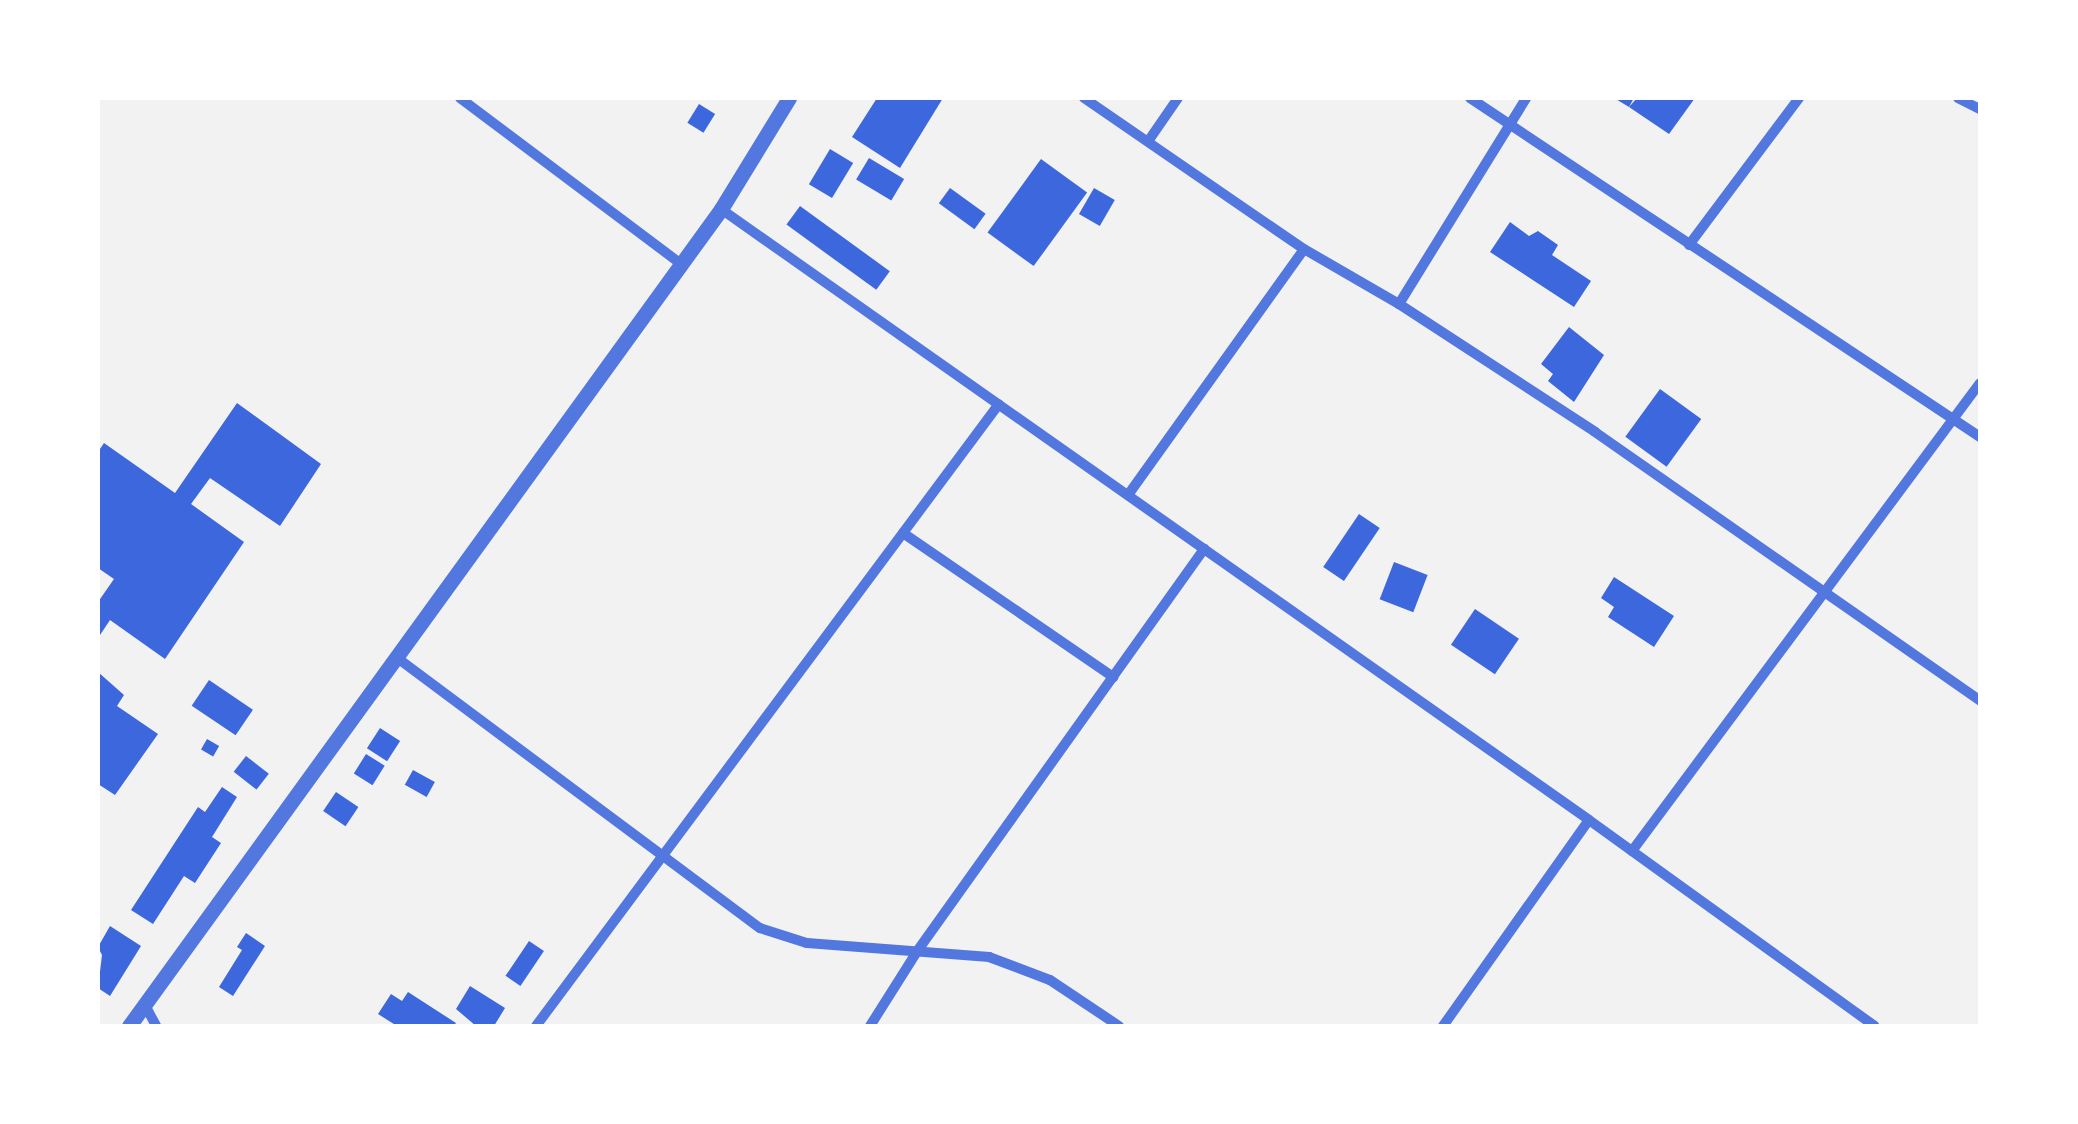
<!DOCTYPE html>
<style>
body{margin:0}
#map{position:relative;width:2078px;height:1124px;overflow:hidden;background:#f2f2f2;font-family:"Roboto Serif",serif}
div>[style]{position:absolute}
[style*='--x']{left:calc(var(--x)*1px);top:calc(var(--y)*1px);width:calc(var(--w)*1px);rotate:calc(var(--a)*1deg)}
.building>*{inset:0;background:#3d67dc;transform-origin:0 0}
.minor>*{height:10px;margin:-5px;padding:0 5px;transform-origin:5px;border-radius:5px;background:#5277de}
.tertiary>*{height:15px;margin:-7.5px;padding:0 7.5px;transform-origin:7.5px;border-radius:7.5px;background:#5277de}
span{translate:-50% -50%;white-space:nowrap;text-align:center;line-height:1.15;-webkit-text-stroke:10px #fff;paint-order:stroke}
.frame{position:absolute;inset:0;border:100px solid #fff;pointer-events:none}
</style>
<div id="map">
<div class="building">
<div style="clip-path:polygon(877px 98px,943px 98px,900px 168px,852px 137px)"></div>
<div style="clip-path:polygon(1614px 98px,1634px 98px,1629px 107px)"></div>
<div style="clip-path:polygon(1637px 98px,1695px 98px,1669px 134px,1629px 107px)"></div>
<div style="left:699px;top:104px;width:19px;height:22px;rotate:32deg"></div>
<div style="left:830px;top:149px;width:27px;height:41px;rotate:31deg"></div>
<div style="left:869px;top:158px;width:41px;height:25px;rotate:31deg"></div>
<div style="left:1041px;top:159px;width:57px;height:91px;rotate:36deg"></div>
<div style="left:950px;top:188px;width:44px;height:19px;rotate:36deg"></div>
<div style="left:1094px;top:188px;width:24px;height:30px;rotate:30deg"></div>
<div style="left:800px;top:206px;width:111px;height:23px;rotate:36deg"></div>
<div style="clip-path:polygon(1510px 222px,1529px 236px,1538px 231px,1558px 245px,1552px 255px,1591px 281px,1574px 307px,1490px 252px)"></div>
<div style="clip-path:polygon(1569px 327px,1604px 355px,1574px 402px,1548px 381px,1553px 374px,1541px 364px)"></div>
<div style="left:1660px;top:389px;width:51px;height:59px;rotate:36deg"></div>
<div style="clip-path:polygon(237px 403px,321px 464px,280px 526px,210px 478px,191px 504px,244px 542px,165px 659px,110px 620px,98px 638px,98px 602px,114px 579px,98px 568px,98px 452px,104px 443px,175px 493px)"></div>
<div style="left:1359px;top:514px;width:25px;height:64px;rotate:34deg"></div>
<div style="left:1394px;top:562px;width:36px;height:40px;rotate:21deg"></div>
<div style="clip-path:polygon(1614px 577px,1674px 616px,1654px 647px,1608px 617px,1614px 607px,1601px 598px)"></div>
<div style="left:1475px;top:609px;width:53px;height:43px;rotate:34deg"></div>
<div style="clip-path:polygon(98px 672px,124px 695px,117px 706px,158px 734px,115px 795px,98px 784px)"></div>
<div style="left:209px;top:680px;width:53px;height:31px;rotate:34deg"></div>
<div style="left:380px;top:728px;width:24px;height:24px;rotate:33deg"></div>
<div style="left:207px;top:739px;width:14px;height:12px;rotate:30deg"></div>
<div style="left:366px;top:754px;width:22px;height:23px;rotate:32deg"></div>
<div style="left:246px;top:756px;width:29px;height:20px;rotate:38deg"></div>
<div style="left:413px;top:770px;width:25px;height:17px;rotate:29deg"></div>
<div style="clip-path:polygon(222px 787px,237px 797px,212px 837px,221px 843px,195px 883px,184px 876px,153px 924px,131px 910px,198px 807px,205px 812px)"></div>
<div style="left:336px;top:792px;width:27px;height:23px;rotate:34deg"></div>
<div style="clip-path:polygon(110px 926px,141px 946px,110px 996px,98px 988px,102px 955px,98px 947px)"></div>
<div style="clip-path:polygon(246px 933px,265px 946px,233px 996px,219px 987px,242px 950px,237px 947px)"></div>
<div style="left:529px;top:941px;width:18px;height:42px;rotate:34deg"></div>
<div style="clip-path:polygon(470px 986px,505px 1008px,494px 1026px,476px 1026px,456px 1009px)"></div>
<div style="clip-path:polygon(408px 992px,456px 1023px,454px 1026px,397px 1026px,378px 1014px,391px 994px,402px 1001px)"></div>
</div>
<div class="minor">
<div style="--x:460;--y:98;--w:276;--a:36.9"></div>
<div style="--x:1084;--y:98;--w:267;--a:34.5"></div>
<div style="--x:1304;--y:249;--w:110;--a:30.1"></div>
<div style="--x:1399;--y:304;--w:234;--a:33.1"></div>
<div style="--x:1595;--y:432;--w:470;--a:34.9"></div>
<div style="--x:1470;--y:98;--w:612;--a:33.61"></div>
<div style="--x:1958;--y:98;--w:25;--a:27"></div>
<div style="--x:1149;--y:140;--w:51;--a:-55.4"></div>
<div style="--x:721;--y:209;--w:1061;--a:35.14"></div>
<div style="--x:1589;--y:820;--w:352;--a:35.8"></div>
<div style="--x:1689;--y:245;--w:184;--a:-53.2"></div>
<div style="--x:1399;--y:304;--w:242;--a:-58.3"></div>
<div style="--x:1128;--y:495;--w:302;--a:-54.4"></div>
<div style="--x:903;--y:533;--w:255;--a:34.4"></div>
<div style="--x:396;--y:657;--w:454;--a:36.7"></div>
<div style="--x:760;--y:928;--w:49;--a:17.7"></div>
<div style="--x:807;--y:943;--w:183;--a:4.4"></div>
<div style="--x:989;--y:957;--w:65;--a:20.7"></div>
<div style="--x:1050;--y:980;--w:83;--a:33.7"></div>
<div style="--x:1632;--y:851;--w:583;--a:-53.37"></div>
<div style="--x:145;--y:1005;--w:24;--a:62"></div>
<div style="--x:536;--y:1026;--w:775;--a:-53.34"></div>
<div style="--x:870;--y:1026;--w:90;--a:-57.7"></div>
<div style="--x:918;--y:950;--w:493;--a:-54.5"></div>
<div style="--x:1443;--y:1026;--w:252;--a:-54.7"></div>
</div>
<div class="tertiary">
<div style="--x:129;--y:1026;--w:1009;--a:-54.07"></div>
<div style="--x:721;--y:209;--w:130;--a:-58.5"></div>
</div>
<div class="frame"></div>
</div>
